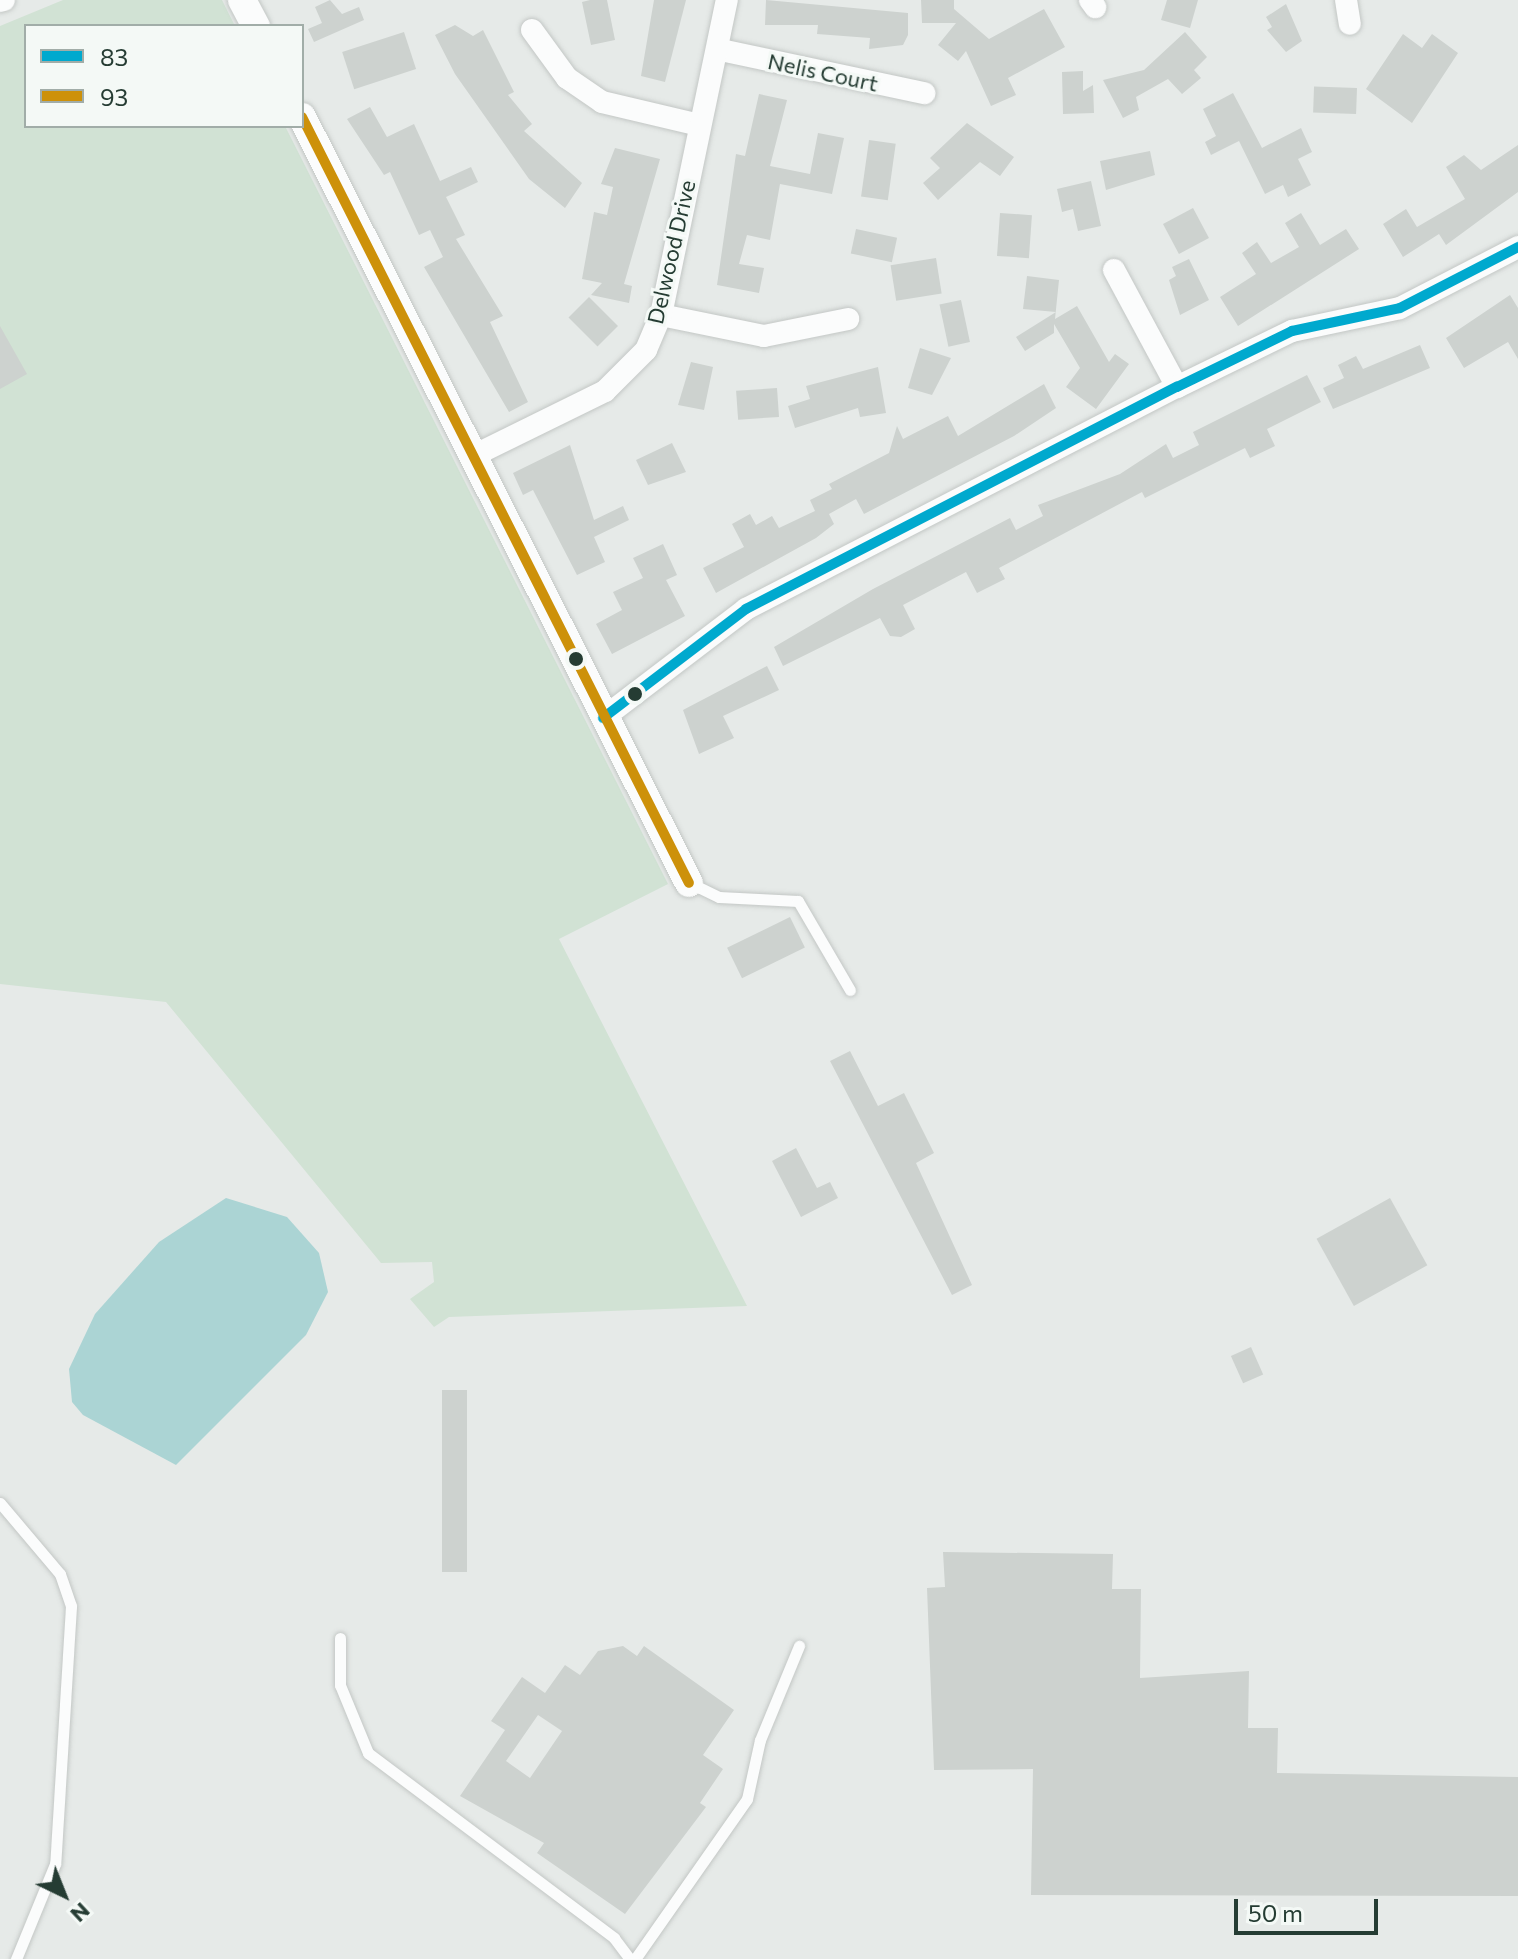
<!DOCTYPE html>
<style>
body{margin:0}
#map{position:relative;width:1518px;height:1959px;overflow:hidden;background:#e6eae8;font-family:Commissioner,sans-serif}
div>[style]{position:absolute}
[style*='--x']{left:calc(var(--x)*1px);top:calc(var(--y)*1px);width:calc(var(--w)*1px);rotate:calc(var(--a)*1deg)}
.green>*{inset:0;background:#d1e2d4}
.water>*{inset:0;background:#abd4d4}
.building>*{inset:0;background:#cdd2cf;transform-origin:0 0}
.roads{filter:drop-shadow(0 0 2px #c3c7c5) drop-shadow(0 0 2px #c3c7c5)}
.service>*{height:11px;margin:-5.5px;padding:0 5.5px;transform-origin:5.5px;border-radius:5.5px;background:#fbfcfc}
.minor>*{height:22px;margin:-11px;padding:0 11px;transform-origin:11px;border-radius:11px;background:#fbfcfc}
.tertiary>*{height:28px;margin:-14px;padding:0 14px;transform-origin:14px;border-radius:14px;background:#fbfcfc}
.bus-1>*{height:10px;margin:-5px;padding:0 5px;transform-origin:5px;border-radius:5px;background:#00a9ce}
.bus-2>*{height:10px;margin:-5px;padding:0 5px;transform-origin:5px;border-radius:5px;background:#cd910a}
.dots>*{width:22px;height:22px;translate:-50% -50%;box-sizing:border-box;border:4px solid #f4f9f6;border-radius:50%}
span{translate:-50% -50%;white-space:nowrap;text-align:center;line-height:1.15;-webkit-text-stroke:6px #f4f9f6;paint-order:stroke}
.street-label{font-size:22px;color:#253c33}
.legend{position:absolute;left:24px;top:24px;width:280px;height:104px;box-sizing:border-box;background:#f4f9f6;border:2px solid #a1ada8;margin:0;padding:10px 14px;list-style:none;font-size:24px;color:#253c33}
.legend li{display:flex;align-items:center;gap:16px;height:40px}
.legend b{width:40px;border:2px solid #a1ada8}
.north{position:absolute;left:24px;top:1855px;width:80px;height:80px;-webkit-text-stroke:6px #f4f9f6;paint-order:stroke;rotate:137deg;font-size:22px;font-weight:700;line-height:32px;text-align:center;color:#253c33}
.north::after{content:'';display:block;margin:auto;width:28px;height:36px;background:#253c33;clip-path:polygon(50% 0,100% 100%,50% 72%,0 100%)}
.scale{position:absolute;left:1234px;top:1899px;width:144px;height:36px;box-sizing:border-box;border:4px solid #253c33;border-top:0;padding-left:10px;font-size:24px;line-height:28px;white-space:nowrap;color:#253c33;-webkit-text-stroke:6px #f4f9f6;paint-order:stroke}
</style>
<div id="map">
<div class="green">
<div style="clip-path:polygon(63px 0,222px 0,235px 26px,26px 26px,26px 126px,285px 126px,668px 884px,559px 939px,747px 1306px,449px 1317px,434px 1327px,410px 1299px,434px 1282px,432px 1262px,381px 1263px,166px 1002px,0 984px,0 26px)"></div>
</div>
<div class="water">
<div style="clip-path:polygon(226px 1198px,287px 1217px,319px 1253px,328px 1292px,306px 1335px,176px 1465px,83px 1415px,72px 1402px,69px 1369px,95px 1314px,159px 1242px)"></div>
</div>
<div class="building">
<div style="clip-path:polygon(330px 0,342px 14px,359px 7px,364px 20px,314px 42px,308px 29px,322px 23px,315px 7px)"></div>
<div style="clip-path:polygon(590px 0,607px 0,615px 40px,591px 45px,582px 2px)"></div>
<div style="clip-path:polygon(654px 0,686px 0,665px 82px,641px 76px)"></div>
<div style="clip-path:polygon(766px 0,908px 13px,908px 35px,903px 45px,869px 49px,870px 38px,817px 34px,818px 25px,765px 25px)"></div>
<div style="clip-path:polygon(921px 0,954px 0,954px 9px,989px 39px,1044px 9px,1065px 47px,1008px 78px,1016px 95px,991px 106px,966px 51px,958px 61px,938px 45px,956px 23px,922px 23px)"></div>
<div style="clip-path:polygon(1167px 0,1198px 0,1190px 28px,1161px 20px)"></div>
<div style="clip-path:polygon(1286px 4px,1302px 41px,1286px 52px,1267px 30px,1272px 27px,1266px 17px)"></div>
<div style="clip-path:polygon(455px 25px,473px 36px,483px 30px,514px 92px,508px 95px,532px 124px,524px 131px,582px 183px,565px 208px,529px 179px,455px 74px,435px 35px)"></div>
<div style="left:404px;top:32px;width:39px;height:65px;rotate:72deg"></div>
<div style="clip-path:polygon(1185px 32px,1207px 57px,1194px 70px,1201px 78px,1182px 94px,1168px 79px,1136px 97px,1139px 110px,1123px 118px,1103px 80px,1144px 70px)"></div>
<div style="clip-path:polygon(1403px 34px,1422px 48px,1432px 34px,1458px 53px,1412px 123px,1366px 89px)"></div>
<div style="clip-path:polygon(1083px 71px,1083px 91px,1093px 85px,1094px 113px,1063px 114px,1062px 72px)"></div>
<div style="left:1357px;top:88px;width:26px;height:43px;rotate:92deg"></div>
<div style="clip-path:polygon(1233px 93px,1262px 148px,1301px 128px,1312px 152px,1298px 159px,1311px 185px,1288px 197px,1283px 185px,1265px 194px,1239px 141px,1211px 155px,1205px 142px,1216px 136px,1203px 109px)"></div>
<div style="clip-path:polygon(759px 94px,787px 100px,770px 166px,810px 174px,818px 133px,844px 138px,832px 194px,780px 184px,770px 240px,747px 235px,739px 264px,764px 268px,759px 293px,717px 285px,736px 154px,745px 156px)"></div>
<div style="clip-path:polygon(370px 107px,387px 137px,414px 124px,440px 181px,471px 167px,478px 182px,446px 197px,465px 235px,456px 239px,503px 316px,490px 322px,528px 402px,509px 412px,424px 267px,443px 257px,430px 230px,419px 235px,390px 172px,384px 175px,347px 119px)"></div>
<div style="clip-path:polygon(967px 123px,1014px 157px,1000px 176px,980px 162px,938px 200px,923px 183px,940px 168px,930px 158px)"></div>
<div style="left:869px;top:140px;width:27px;height:57px;rotate:8deg"></div>
<div style="clip-path:polygon(1518px 145px,1518px 192px,1446px 245px,1439px 234px,1403px 257px,1383px 224px,1406px 209px,1417px 227px,1465px 199px,1446px 167px,1464px 155px,1481px 170px)"></div>
<div style="clip-path:polygon(615px 148px,660px 159px,624px 284px,632px 286px,629px 303px,591px 295px,602px 283px,582px 279px,594px 212px,607px 215px,613px 187px,601px 184px)"></div>
<div style="clip-path:polygon(1150px 151px,1155px 175px,1106px 190px,1100px 161px)"></div>
<div style="clip-path:polygon(1091px 181px,1101px 226px,1078px 231px,1073px 209px,1062px 212px,1057px 189px)"></div>
<div style="left:1193px;top:208px;width:34px;height:34px;rotate:62deg"></div>
<div style="left:1000px;top:213px;width:32px;height:43px;rotate:4deg"></div>
<div style="clip-path:polygon(1301px 213px,1320px 245px,1346px 229px,1359px 249px,1238px 326px,1220px 297px,1256px 274px,1242px 253px,1257px 242px,1271px 263px,1299px 247px,1285px 223px)"></div>
<div style="left:856px;top:229px;width:42px;height:25px;rotate:12deg"></div>
<div style="left:936px;top:258px;width:36px;height:46px;rotate:81deg"></div>
<div style="clip-path:polygon(1189px 259px,1209px 300px,1180px 315px,1169px 280px,1176px 276px,1172px 267px)"></div>
<div style="clip-path:polygon(1027px 276px,1059px 280px,1055px 319px,1077px 306px,1109px 362px,1115px 354px,1129px 364px,1096px 409px,1066px 387px,1080px 368px,1054px 324px,1054px 333px,1025px 351px,1016px 337px,1056px 312px,1023px 309px)"></div>
<div style="clip-path:polygon(1510px 295px,1518px 308px,1518px 359px,1508px 342px,1464px 368px,1446px 338px)"></div>
<div style="left:589px;top:297px;width:41px;height:29px;rotate:45deg"></div>
<div style="left:961px;top:300px;width:43px;height:22px;rotate:78deg"></div>
<div style="clip-path:polygon(0 326px,27px 374px,0 389px)"></div>
<div style="clip-path:polygon(1420px 345px,1430px 368px,1333px 409px,1323px 388px,1344px 378px,1338px 365px,1356px 356px,1363px 369px)"></div>
<div style="clip-path:polygon(920px 348px,951px 358px,932px 395px,908px 388px)"></div>
<div style="clip-path:polygon(691px 362px,713px 367px,704px 410px,678px 405px)"></div>
<div style="clip-path:polygon(878px 367px,886px 413px,860px 417px,858px 408px,795px 428px,788px 406px,810px 399px,806px 386px)"></div>
<div style="clip-path:polygon(1307px 375px,1321px 402px,1267px 429px,1275px 446px,1250px 458px,1245px 448px,1145px 498px,1142px 492px,999px 568px,1005px 579px,977px 593px,966px 572px,903px 605px,915px 629px,901px 637px,890px 636px,880px 618px,783px 666px,774px 647px,873px 589px,1010px 518px,1016px 530px,1043px 516px,1038px 505px,1120px 474px,1166px 444px,1173px 458px,1199px 445px,1193px 432px)"></div>
<div style="clip-path:polygon(1044px 384px,1056px 408px,1014px 436px,864px 514px,856px 499px,829px 514px,834px 524px,816px 538px,716px 593px,703px 568px,744px 547px,732px 524px,750px 514px,756px 525px,772px 516px,779px 528px,815px 511px,810px 500px,832px 489px,829px 484px,889px 453px,897px 426px,903px 439px,948px 416px,958px 436px)"></div>
<div style="left:777px;top:388px;width:29px;height:41px;rotate:86deg"></div>
<div style="clip-path:polygon(672px 443px,686px 472px,648px 485px,636px 460px)"></div>
<div style="clip-path:polygon(570px 445px,594px 520px,623px 506px,629px 520px,594px 537px,605px 562px,577px 575px,533px 490px,523px 495px,513px 473px)"></div>
<div style="clip-path:polygon(663px 544px,677px 575px,666px 580px,685px 616px,612px 654px,596px 624px,622px 610px,613px 592px,643px 578px,633px 558px)"></div>
<div style="clip-path:polygon(767px 666px,779px 690px,723px 716px,734px 738px,699px 754px,683px 710px)"></div>
<div style="left:790px;top:917px;width:34px;height:70px;rotate:64deg"></div>
<div style="clip-path:polygon(850px 1051px,878px 1106px,904px 1093px,934px 1153px,916px 1163px,972px 1285px,952px 1295px,830px 1061px)"></div>
<div style="clip-path:polygon(796px 1148px,817px 1188px,830px 1182px,838px 1198px,801px 1217px,772px 1161px)"></div>
<div style="left:1390px;top:1198px;width:77px;height:84px;rotate:61deg"></div>
<div style="left:1251px;top:1347px;width:30px;height:22px;rotate:66deg"></div>
<div style="left:442px;top:1390px;width:25px;height:182px"></div>
<div style="clip-path:polygon(943px 1552px,1113px 1554px,1112px 1589px,1141px 1589px,1140px 1678px,1249px 1671px,1248px 1728px,1278px 1728px,1277px 1773px,1518px 1777px,1518px 1896px,1031px 1895px,1033px 1769px,934px 1770px,927px 1588px,945px 1587px)"></div>
<div style="clip-path:polygon(evenodd,623px 1646px,637px 1656px,644px 1646px,734px 1710px,703px 1755px,723px 1769px,700px 1803px,706px 1807px,625px 1914px,537px 1853px,544px 1843px,460px 1796px,505px 1730px,491px 1721px,522px 1677px,545px 1693px,565px 1665px,580px 1675px,598px 1651px,623px 1646px,538px 1715px,562px 1731px,530px 1778px,506px 1761px,538px 1715px)"></div>
</div>
<div class="roads">
<div class="service">
<div style="--x:690;--y:883;--w:32;--a:26"></div>
<div style="--x:719;--y:897;--w:79;--a:2.9"></div>
<div style="--x:798;--y:901;--w:103;--a:59.7"></div>
<div style="--x:0;--y:1503;--w:93;--a:49.8"></div>
<div style="--x:60;--y:1574;--w:34;--a:71"></div>
<div style="--x:71;--y:1606;--w:258;--a:93.5"></div>
<div style="--x:55;--y:1864;--w:103;--a:112.3"></div>
<div style="--x:340;--y:1638;--w:47;--a:90"></div>
<div style="--x:340;--y:1685;--w:74;--a:67.6"></div>
<div style="--x:368;--y:1753;--w:308;--a:36.9"></div>
<div style="--x:614;--y:1938;--w:26;--a:53"></div>
<div style="--x:635;--y:1959;--w:195;--a:-55"></div>
<div style="--x:747;--y:1799;--w:60;--a:-77.6"></div>
<div style="--x:760;--y:1740;--w:102;--a:-67.5"></div>
</div>
<div class="minor">
<div style="--x:1090;--y:0;--w:9;--a:54"></div>
<div style="--x:1346;--y:0;--w:24;--a:81"></div>
<div style="--x:0;--y:1;--w:4;--a:-14"></div>
<div style="--x:532;--y:30;--w:59;--a:53.9"></div>
<div style="--x:567;--y:78;--w:42;--a:34.4"></div>
<div style="--x:602;--y:102;--w:100;--a:13.3"></div>
<div style="--x:721;--y:50;--w:208;--a:12"></div>
<div style="--x:1114;--y:270;--w:133;--a:61.7"></div>
<div style="--x:661;--y:315;--w:105;--a:11.5"></div>
<div style="--x:764;--y:336;--w:86;--a:-11.4"></div>
<div style="--x:473;--y:456;--w:147;--a:-26.2"></div>
<div style="--x:605;--y:391;--w:58;--a:-45"></div>
<div style="--x:646;--y:350;--w:38;--a:-67"></div>
<div style="--x:661;--y:315;--w:322;--a:-78.2"></div>
<div style="--x:603;--y:718;--w:180;--a:-37.3"></div>
<div style="--x:746;--y:609;--w:485;--a:-27.3"></div>
<div style="--x:1177;--y:387;--w:128;--a:-26"></div>
<div style="--x:1292;--y:331;--w:110;--a:-12"></div>
<div style="--x:1400;--y:308;--w:133;--a:-27.3"></div>
</div>
<div class="tertiary">
<div style="--x:242;--y:0;--w:30;--a:62"></div>
<div style="--x:302;--y:117;--w:858;--a:63.2"></div>
</div>
</div>
<div class="bus-1">
<div style="--x:603;--y:718;--w:180;--a:-37.3"></div>
<div style="--x:746;--y:609;--w:485;--a:-27.3"></div>
<div style="--x:1177;--y:387;--w:128;--a:-26"></div>
<div style="--x:1292;--y:331;--w:110;--a:-12"></div>
<div style="--x:1400;--y:308;--w:133;--a:-27.3"></div>
</div>
<div class="bus-2">
<div style="--x:302;--y:117;--w:858;--a:63.2"></div>
</div>
<div class="dots">
<div style="left:576px;top:659px;background:#253c33"></div>
<div style="left:635px;top:694px;background:#253c33"></div>
</div>
<div class="street-label">
<span style="left:823px;top:72px;rotate:12deg">Nelis Court</span>
<span style="left:671px;top:252px;rotate:-77deg">Delwood Drive</span>
</div>
<ul class="legend">
<li><b style="height:10px;background:#00a9ce"></b>83</li>
<li><b style="height:10px;background:#cd910a"></b>93</li>
</ul>
<div class="north">N</div>
<div class="scale">50 m</div>
</div>
